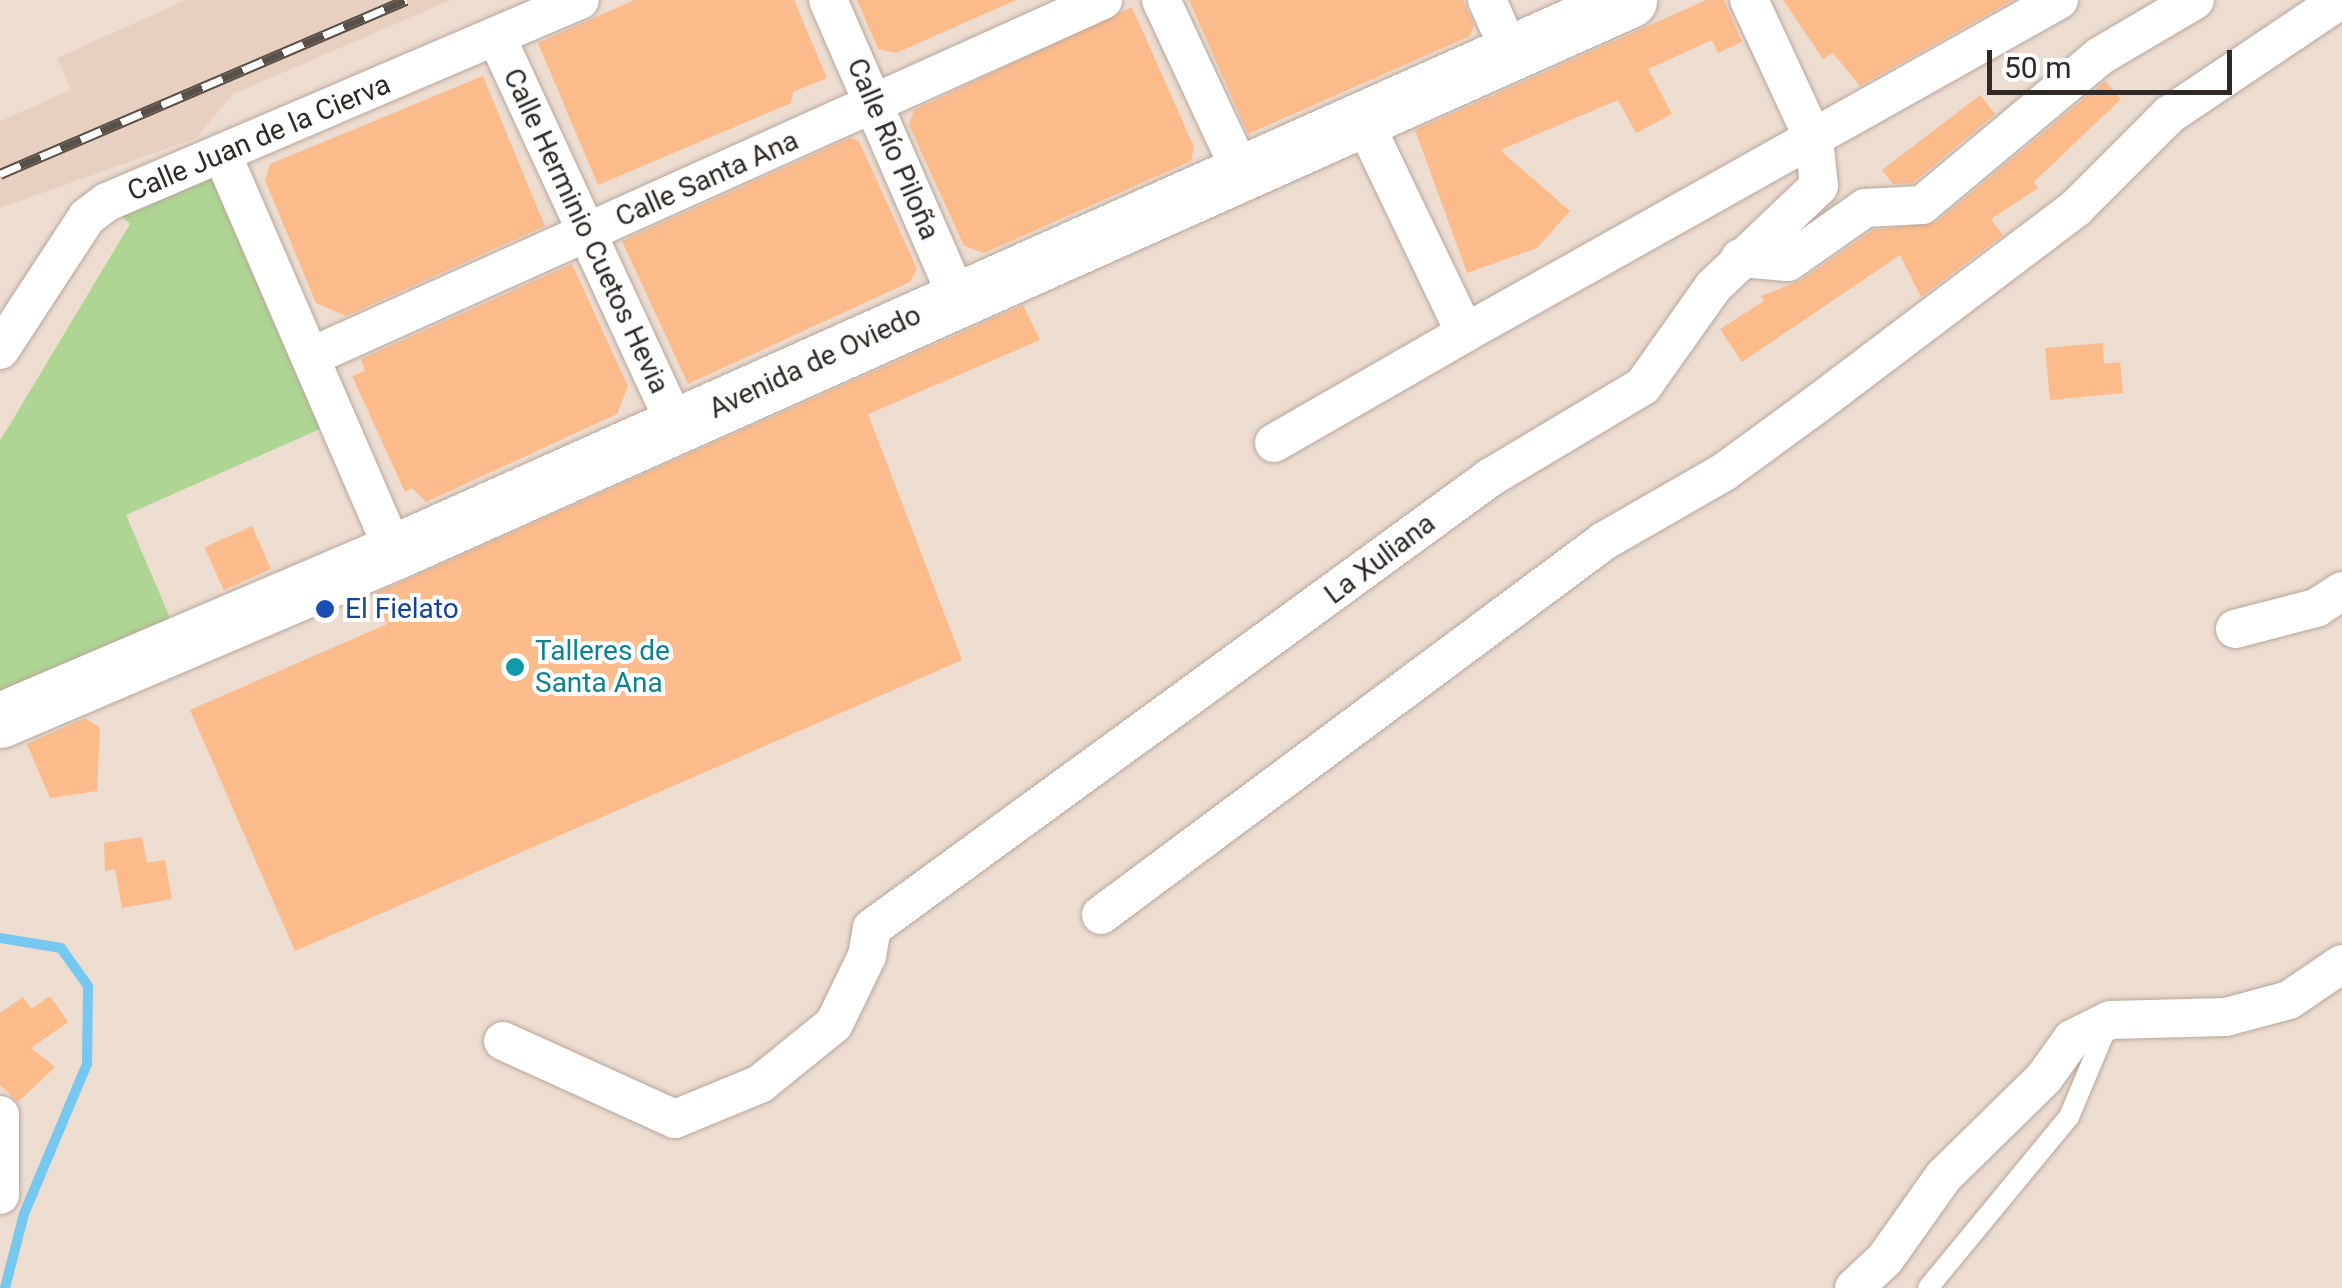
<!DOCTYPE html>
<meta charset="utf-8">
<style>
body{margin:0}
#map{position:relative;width:2342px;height:1288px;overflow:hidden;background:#eddcd0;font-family:Roboto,sans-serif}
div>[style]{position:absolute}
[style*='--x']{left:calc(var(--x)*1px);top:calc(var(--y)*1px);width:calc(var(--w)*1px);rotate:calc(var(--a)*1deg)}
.built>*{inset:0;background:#e7d0bf}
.green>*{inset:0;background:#aed593}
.stream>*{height:10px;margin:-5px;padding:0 5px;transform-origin:5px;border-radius:5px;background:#76c8f0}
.building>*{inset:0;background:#fcbb8b;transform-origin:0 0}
.roads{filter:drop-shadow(0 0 2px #b7a79c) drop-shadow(0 0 2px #b7a79c)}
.lane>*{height:20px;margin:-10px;padding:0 10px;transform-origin:10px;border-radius:10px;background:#fff}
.street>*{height:38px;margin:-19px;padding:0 19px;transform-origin:19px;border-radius:19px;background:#fff}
.secondary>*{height:55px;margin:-27.5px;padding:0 27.5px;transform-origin:27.5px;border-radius:27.5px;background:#fff}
.rail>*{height:11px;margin-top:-5.5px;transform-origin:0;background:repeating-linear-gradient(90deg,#fff 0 22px,#59504a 0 44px);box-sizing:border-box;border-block:2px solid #59504a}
.dots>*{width:28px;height:28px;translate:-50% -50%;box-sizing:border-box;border:5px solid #fff;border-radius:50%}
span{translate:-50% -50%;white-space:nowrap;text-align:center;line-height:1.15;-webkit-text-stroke:8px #fff;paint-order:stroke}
.street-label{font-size:28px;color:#302925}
.transit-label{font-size:28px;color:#164399}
.left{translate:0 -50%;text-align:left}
.culture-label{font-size:28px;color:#0d838f}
.scale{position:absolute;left:1987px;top:50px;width:245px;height:45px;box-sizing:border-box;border:5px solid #302925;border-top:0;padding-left:12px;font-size:30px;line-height:35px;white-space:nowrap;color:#302925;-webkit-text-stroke:8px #fff;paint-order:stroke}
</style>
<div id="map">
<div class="built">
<div style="clip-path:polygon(186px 0,451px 0,233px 94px,196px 138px,0 208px,0 121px,71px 90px,57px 58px)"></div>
</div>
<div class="green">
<div style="clip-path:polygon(222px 154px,338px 421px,126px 515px,179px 639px,0 720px,0 441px,130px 224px,107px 202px)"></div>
</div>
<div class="stream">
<div style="--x:0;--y:938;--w:62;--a:9.3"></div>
<div style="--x:61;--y:948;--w:47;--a:54.6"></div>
<div style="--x:88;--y:986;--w:78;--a:90.7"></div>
<div style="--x:87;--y:1064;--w:163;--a:112.8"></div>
<div style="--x:24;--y:1214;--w:76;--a:104.4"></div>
</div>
<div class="building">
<div style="clip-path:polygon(634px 0,794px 0,827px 78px,793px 92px,791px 103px,598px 185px,538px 43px)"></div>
<div style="clip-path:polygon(857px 0,1016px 0,896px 53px,878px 49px)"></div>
<div style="clip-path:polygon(1189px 0,1463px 0,1474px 25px,1470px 36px,1248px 134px)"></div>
<div style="clip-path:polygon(1706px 0,1724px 0,1742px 42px,1718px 53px,1712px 40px,1648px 69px,1672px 114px,1636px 133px,1618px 100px,1500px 150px,1570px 211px,1537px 248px,1467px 273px,1415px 130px)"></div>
<div style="clip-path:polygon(1783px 0,2013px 0,1860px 86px,1833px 53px,1823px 59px)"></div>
<div style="clip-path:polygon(1132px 7px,1194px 147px,1191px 161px,984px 253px,964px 246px,909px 125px,914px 110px)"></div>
<div style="clip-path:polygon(483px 76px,545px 226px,346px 316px,316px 303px,265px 180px,270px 164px)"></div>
<div style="clip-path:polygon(2105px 81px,2121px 99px,2034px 182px,2038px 188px,1991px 219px,2003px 235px,1921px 297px,1900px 255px,1742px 362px,1720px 329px,1764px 301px,1761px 296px,1801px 280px,1873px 230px,1936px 222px)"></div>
<div style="clip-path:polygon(1980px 95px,1995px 114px,1913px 183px,1893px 184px,1882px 170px)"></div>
<div style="clip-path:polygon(850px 138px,859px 141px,917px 269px,910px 282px,688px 384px,622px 241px)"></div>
<div style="clip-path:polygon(572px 264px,628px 386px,617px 414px,426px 502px,412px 488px,405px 492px,352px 376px,365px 371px,361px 359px)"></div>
<div style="clip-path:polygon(1023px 305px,1040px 340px,868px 414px,962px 660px,295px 951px,190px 710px,387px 624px,374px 594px)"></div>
<div style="clip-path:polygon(2103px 343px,2104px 364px,2120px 362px,2123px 393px,2050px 400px,2045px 348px)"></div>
<div style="left:252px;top:526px;width:47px;height:52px;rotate:66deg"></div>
<div style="clip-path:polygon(85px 718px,100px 728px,97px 791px,50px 798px,27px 744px)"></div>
<div style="clip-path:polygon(142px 837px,147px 863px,165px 860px,172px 899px,122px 908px,115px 869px,105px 871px,104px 843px)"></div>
<div style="clip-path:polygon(50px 996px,68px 1022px,31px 1048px,55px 1067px,18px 1102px,0 1085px,0 1013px,23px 997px,31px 1009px)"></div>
</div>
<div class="roads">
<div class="lane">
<div style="--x:1928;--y:1288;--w:222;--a:-50.5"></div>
<div style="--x:2069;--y:1117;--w:103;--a:-67.2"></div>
</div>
<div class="street">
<div style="--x:828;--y:0;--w:324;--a:66.5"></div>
<div style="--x:1161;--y:0;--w:192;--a:65"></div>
<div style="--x:1487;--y:0;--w:57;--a:66.1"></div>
<div style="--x:496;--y:36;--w:430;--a:65.2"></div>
<div style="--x:1363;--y:120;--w:236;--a:64.4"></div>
<div style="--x:1465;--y:333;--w:681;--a:-29.28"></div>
<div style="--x:222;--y:154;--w:434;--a:66.6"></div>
<div style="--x:1740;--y:258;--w:48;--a:4.8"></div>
<div style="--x:1788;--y:262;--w:94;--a:-35"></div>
<div style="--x:1865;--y:208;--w:57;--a:-3"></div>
<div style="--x:1922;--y:205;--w:232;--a:-39.9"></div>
<div style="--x:2100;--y:56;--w:110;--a:-30.5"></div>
<div style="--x:0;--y:350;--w:159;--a:-56.8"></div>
<div style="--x:87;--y:217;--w:25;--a:-37"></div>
<div style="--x:107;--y:202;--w:514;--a:-23.13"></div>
<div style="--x:310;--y:357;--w:870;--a:-24.24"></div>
<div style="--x:1274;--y:443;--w:220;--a:-29.9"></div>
<div style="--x:2235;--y:629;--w:84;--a:-14.5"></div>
<div style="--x:2316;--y:608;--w:31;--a:-33"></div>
<div style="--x:1101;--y:915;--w:627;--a:-36.63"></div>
<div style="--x:1604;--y:541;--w:138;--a:-29.9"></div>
<div style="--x:1724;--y:472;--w:115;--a:-36.2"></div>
<div style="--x:1817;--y:404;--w:325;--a:-37.1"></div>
<div style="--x:2076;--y:208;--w:132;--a:-45"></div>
<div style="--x:2169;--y:115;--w:206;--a:-33.9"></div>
<div style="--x:503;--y:1041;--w:189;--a:24.4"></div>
<div style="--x:675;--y:1119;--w:92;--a:-22.4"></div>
<div style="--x:760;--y:1084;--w:95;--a:-39"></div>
<div style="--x:834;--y:1024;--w:76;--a:-64.1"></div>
<div style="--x:867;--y:956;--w:28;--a:-80"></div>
<div style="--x:872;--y:928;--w:766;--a:-36.08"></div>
<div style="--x:1491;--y:477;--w:177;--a:-30.9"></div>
<div style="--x:1643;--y:386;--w:121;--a:-54.7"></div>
<div style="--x:1713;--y:287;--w:146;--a:-43.6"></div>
<div style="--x:1819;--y:186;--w:46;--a:-96.2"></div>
<div style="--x:1814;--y:140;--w:154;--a:-114.9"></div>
<div style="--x:0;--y:1115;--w:80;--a:90"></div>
<div style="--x:1854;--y:1288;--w:42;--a:-43.1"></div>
<div style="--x:1885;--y:1259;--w:102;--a:-54.6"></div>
<div style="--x:1944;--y:1176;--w:140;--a:-44.4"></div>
<div style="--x:2044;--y:1078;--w:48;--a:-54.3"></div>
<div style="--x:2072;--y:1039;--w:42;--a:-26.6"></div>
<div style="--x:2110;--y:1020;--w:116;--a:-1.5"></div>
<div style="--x:2226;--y:1017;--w:65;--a:-15.1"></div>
<div style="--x:2289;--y:1000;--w:64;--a:-34.2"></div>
</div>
<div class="secondary">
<div style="--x:0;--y:720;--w:428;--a:-23.1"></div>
<div style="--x:394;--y:552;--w:1353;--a:-24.08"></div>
</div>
</div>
<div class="rail">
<div style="--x:0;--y:174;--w:442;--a:-23.2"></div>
</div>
<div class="dots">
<div style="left:325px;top:609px;background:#1a4fb4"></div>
<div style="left:515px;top:667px;background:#0f9aa8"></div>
</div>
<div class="street-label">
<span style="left:259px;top:138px;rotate:-23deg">Calle Juan de la Cierva</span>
<span style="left:893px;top:149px;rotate:67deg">Calle Río Piloña</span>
<span style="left:707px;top:179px;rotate:-24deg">Calle Santa Ana</span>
<span style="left:586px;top:231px;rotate:65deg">Calle Herminio Cuetos Hevia</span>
<span style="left:815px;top:362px;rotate:-25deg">Avenida de Oviedo</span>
<span style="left:1380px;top:559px;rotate:-37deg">La Xuliana</span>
</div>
<div class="transit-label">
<span class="left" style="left:345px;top:609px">El Fielato</span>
</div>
<div class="culture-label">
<span class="left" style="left:535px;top:667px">Talleres de<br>Santa Ana</span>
</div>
<div class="scale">50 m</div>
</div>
